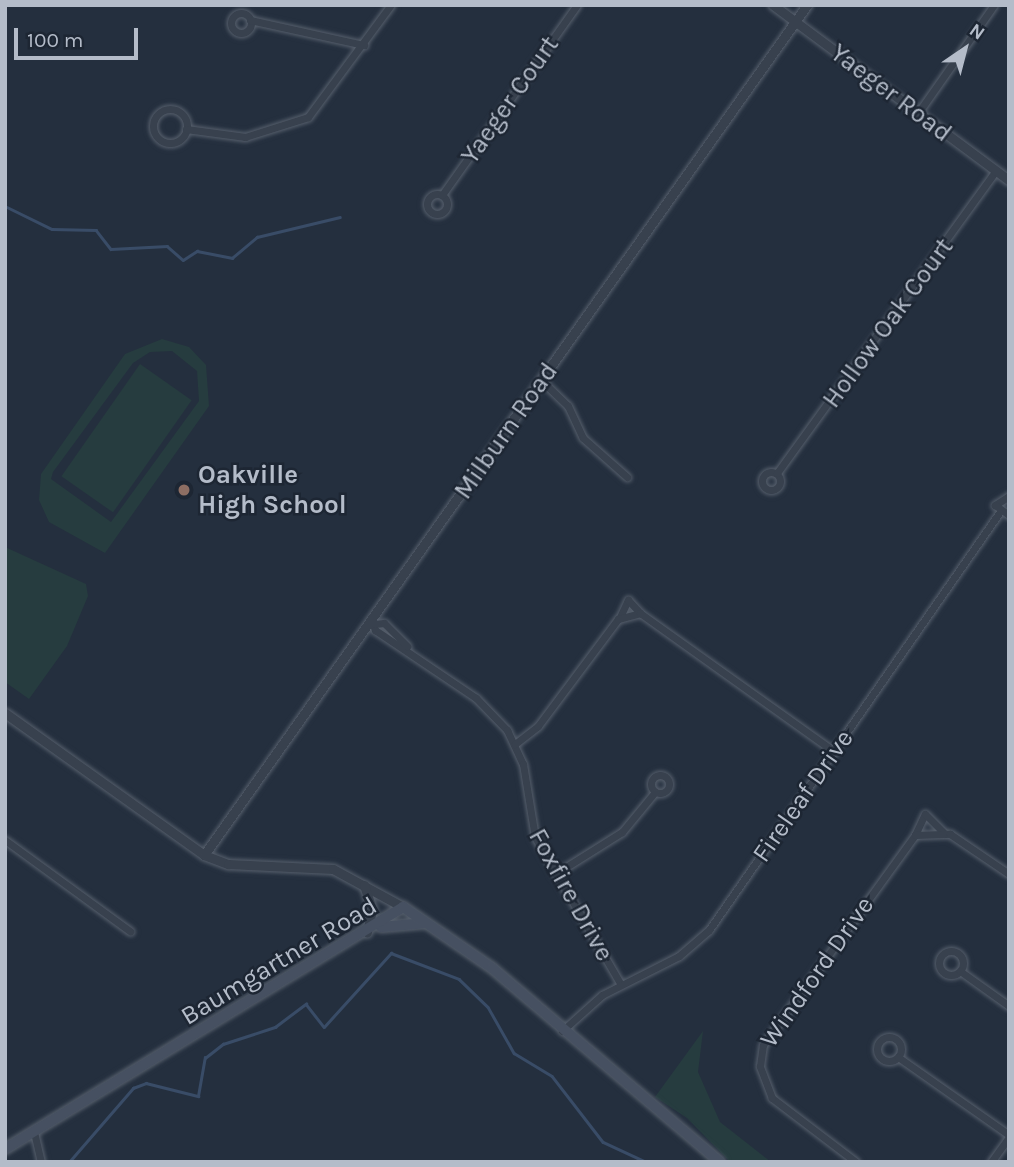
<!DOCTYPE html>
<style>
body{margin:0}
#map{position:relative;width:1014px;height:1167px;overflow:hidden;background:#242f3e;font-family:Karla,sans-serif}
div>[style]{position:absolute}
[style*='--x']{left:calc(var(--x)*1px);top:calc(var(--y)*1px);width:calc(var(--w)*1px);rotate:calc(var(--a)*1deg)}
.green>*{inset:0;background:#263c3f;transform-origin:0 0}
.stream>*{height:2.5px;margin:-1.25px;padding:0 1.25px;transform-origin:1.25px;border-radius:1.25px;background:#394c67}
.roads{filter:drop-shadow(0 0 2px #565f6c) drop-shadow(0 0 2px #565f6c)}
.minor>*{height:7px;margin:-3.5px;padding:0 3.5px;transform-origin:3.5px;border-radius:3.5px;background:#38414e}
.minor>.ring{margin:-3.5px;padding:0;box-sizing:content-box;background:none;border:7px solid #38414e;border-radius:50%}
.tertiary>*{height:9px;margin:-4.5px;padding:0 4.5px;transform-origin:4.5px;border-radius:4.5px;background:#38414e}
.secondary>*{height:10px;margin:-5px;padding:0 5px;transform-origin:5px;border-radius:5px;background:#465061}
.dots>*{width:19px;height:19px;translate:-50% -50%;box-sizing:border-box;border:4px solid #1d2633;border-radius:50%}
span{translate:-50% -50%;white-space:nowrap;text-align:center;line-height:1.15;-webkit-text-stroke:5px #1d2633;paint-order:stroke}
.street-label{font-size:26px;color:#b4bcc9}
.poi-label{font-size:26px;color:#b4bcc9;font-weight:700}
.left{translate:0 -50%;text-align:left}
.frame{position:absolute;inset:0;border:7px solid #b4bcc9;pointer-events:none}
.north{position:absolute;left:930px;top:14px;width:70px;height:70px;-webkit-text-stroke:5px #1d2633;paint-order:stroke;rotate:35deg;font-size:19px;font-weight:700;line-height:28px;text-align:center;color:#b4bcc9}
.north::after{content:'';display:block;margin:auto;width:24px;height:32px;background:#b4bcc9;clip-path:polygon(50% 0,100% 100%,50% 72%,0 100%)}
.scale{position:absolute;left:14px;top:28px;width:124px;height:32px;box-sizing:border-box;border:4px solid #b4bcc9;border-top:0;padding-left:9px;font-size:21px;line-height:24px;white-space:nowrap;color:#b4bcc9;-webkit-text-stroke:5px #1d2633;paint-order:stroke}
</style>
<div id="map">
<div class="green">
<div style="clip-path:polygon(evenodd,162px 339px,189px 347px,206px 365px,209px 406px,105px 553px,49px 522px,39px 500px,41px 474px,125px 354px,162px 339px,172px 351px,197px 371px,199px 401px,111px 522px,51px 479px,53px 472px,133px 363px,150px 352px,172px 351px)"></div>
<div style="left:140px;top:364px;width:63px;height:137px;rotate:35deg"></div>
<div style="clip-path:polygon(5px 547px,86px 584px,88px 596px,67px 646px,29px 699px,5px 682px)"></div>
<div style="clip-path:polygon(703px 1031px,698px 1072px,720px 1122px,771px 1162px,730px 1162px,687px 1118px,655px 1097px)"></div>
</div>
<div class="stream">
<div style="--x:5;--y:206;--w:52;--a:26.1"></div>
<div style="--x:52;--y:229;--w:44;--a:1.3"></div>
<div style="--x:96;--y:230;--w:24;--a:52"></div>
<div style="--x:111;--y:249;--w:56;--a:-3.1"></div>
<div style="--x:167;--y:246;--w:21;--a:41"></div>
<div style="--x:183;--y:260;--w:17;--a:-33"></div>
<div style="--x:197;--y:251;--w:36;--a:11"></div>
<div style="--x:232;--y:258;--w:33;--a:-40"></div>
<div style="--x:257;--y:237;--w:85;--a:-13.5"></div>
<div style="--x:69;--y:1162;--w:98;--a:-49.1"></div>
<div style="--x:133;--y:1088;--w:14;--a:-21"></div>
<div style="--x:146;--y:1083;--w:54;--a:14"></div>
<div style="--x:198;--y:1096;--w:39;--a:-80"></div>
<div style="--x:205;--y:1058;--w:23;--a:-38"></div>
<div style="--x:223;--y:1044;--w:55;--a:-18.1"></div>
<div style="--x:275;--y:1027;--w:39;--a:-37"></div>
<div style="--x:306;--y:1004;--w:29;--a:52"></div>
<div style="--x:324;--y:1027;--w:100;--a:-47.8"></div>
<div style="--x:391;--y:953;--w:73;--a:20.9"></div>
<div style="--x:459;--y:979;--w:40;--a:44"></div>
<div style="--x:488;--y:1007;--w:53;--a:60.5"></div>
<div style="--x:514;--y:1053;--w:44;--a:31.2"></div>
<div style="--x:552;--y:1076;--w:83;--a:52.3"></div>
<div style="--x:603;--y:1142;--w:47;--a:24.9"></div>
</div>
<div class="roads">
<div class="minor">
<div class="ring" style="left:231px;top:13px;width:13px;height:13px"></div>
<div style="--x:250;--y:20;--w:117;--a:12.4"></div>
<div class="ring" style="left:153px;top:109px;width:27px;height:27px"></div>
<div style="--x:918;--y:113;--w:132;--a:-54.9"></div>
<div style="--x:186;--y:129;--w:60;--a:7.7"></div>
<div style="--x:245;--y:137;--w:66;--a:-17.6"></div>
<div style="--x:308;--y:117;--w:139;--a:-53.5"></div>
<div class="ring" style="left:427px;top:194px;width:13px;height:13px"></div>
<div style="--x:442;--y:195;--w:233;--a:-54.6"></div>
<div style="--x:542;--y:381;--w:36;--a:44"></div>
<div style="--x:568;--y:406;--w:35;--a:65"></div>
<div style="--x:583;--y:438;--w:59;--a:41.6"></div>
<div class="ring" style="left:762px;top:472px;width:11px;height:11px"></div>
<div style="--x:777;--y:473;--w:373;--a:-54.1"></div>
<div style="--x:1009;--y:496;--w:17;--a:147"></div>
<div style="--x:995;--y:505;--w:17;--a:36"></div>
<div style="--x:620;--y:617;--w:19;--a:-65"></div>
<div style="--x:628;--y:600;--w:18;--a:47"></div>
<div style="--x:372;--y:622;--w:9;--a:69"></div>
<div style="--x:375;--y:630;--w:122;--a:34"></div>
<div style="--x:476;--y:698;--w:45;--a:45.9"></div>
<div style="--x:507;--y:730;--w:38;--a:65"></div>
<div style="--x:523;--y:764;--w:74;--a:80.7"></div>
<div style="--x:535;--y:837;--w:169;--a:59.8"></div>
<div style="--x:375;--y:624;--w:9;--a:-6"></div>
<div style="--x:384;--y:623;--w:33;--a:45"></div>
<div style="--x:515;--y:744;--w:29;--a:-38"></div>
<div style="--x:538;--y:726;--w:134;--a:-53.2"></div>
<div style="--x:618;--y:619;--w:23;--a:-15"></div>
<div style="--x:640;--y:613;--w:239;--a:35.5"></div>
<div class="ring" style="left:651px;top:775px;width:11px;height:11px"></div>
<div style="--x:915;--y:835;--w:23;--a:-65"></div>
<div style="--x:925;--y:814;--w:28;--a:45"></div>
<div style="--x:5;--y:840;--w:155;--a:36.1"></div>
<div style="--x:555;--y:874;--w:79;--a:-32.1"></div>
<div style="--x:622;--y:832;--w:52;--a:-50.5"></div>
<div class="ring" style="left:939px;top:951px;width:17px;height:17px"></div>
<div style="--x:960;--y:971;--w:60;--a:35.5"></div>
<div style="--x:562;--y:1031;--w:54;--a:-42"></div>
<div style="--x:602;--y:995;--w:86;--a:-26.9"></div>
<div style="--x:679;--y:956;--w:40;--a:-41"></div>
<div style="--x:709;--y:930;--w:508;--a:-55.18"></div>
<div class="ring" style="left:877px;top:1037px;width:17px;height:17px"></div>
<div style="--x:898;--y:1057;--w:136;--a:35.1"></div>
<div style="--x:34;--y:1132;--w:31;--a:77"></div>
<div style="--x:856;--y:1162;--w:106;--a:-142.7"></div>
<div style="--x:772;--y:1098;--w:34;--a:-111"></div>
<div style="--x:760;--y:1066;--w:21;--a:-82"></div>
<div style="--x:763;--y:1045;--w:259;--a:-54.1"></div>
<div style="--x:915;--y:835;--w:35;--a:-2"></div>
<div style="--x:950;--y:834;--w:71;--a:34.1"></div>
<div style="--x:991;--y:1162;--w:31;--a:-54"></div>
</div>
<div class="tertiary">
<div style="--x:773;--y:5;--w:294;--a:36.6"></div>
<div style="--x:5;--y:713;--w:244;--a:35.5"></div>
<div style="--x:204;--y:855;--w:26;--a:21"></div>
<div style="--x:228;--y:864;--w:105;--a:2.7"></div>
<div style="--x:333;--y:869;--w:80;--a:28.5"></div>
<div style="--x:204;--y:855;--w:1042;--a:-54.65"></div>
<div style="--x:364;--y:885;--w:26;--a:72"></div>
<div style="--x:372;--y:910;--w:23;--a:103"></div>
</div>
<div class="secondary">
<div style="--x:381;--y:927;--w:45;--a:-5.1"></div>
<div style="--x:5;--y:1149;--w:466;--a:-31.3"></div>
<div style="--x:403;--y:907;--w:108;--a:34.4"></div>
<div style="--x:492;--y:968;--w:299;--a:40.4"></div>
</div>
</div>
<div class="dots">
<div style="left:184px;top:490px;background:#8d6e63"></div>
</div>
<div class="street-label">
<span style="left:891px;top:93px;rotate:37deg">Yaeger Road</span>
<span style="left:510px;top:100px;rotate:-55deg">Yaeger Court</span>
<span style="left:888px;top:323px;rotate:-54deg">Hollow Oak Court</span>
<span style="left:506px;top:431px;rotate:-55deg">Milburn Road</span>
<span style="left:803px;top:796px;rotate:-55deg">Fireleaf Drive</span>
<span style="left:571px;top:895px;rotate:61deg">Foxfire Drive</span>
<span style="left:279px;top:961px;rotate:-31deg">Baumgartner Road</span>
<span style="left:817px;top:972px;rotate:-55deg">Windford Drive</span>
</div>
<div class="poi-label">
<span class="left" style="left:198px;top:490px">Oakville<br>High School</span>
</div>
<div class="frame"></div>
<div class="north">N</div>
<div class="scale">100 m</div>
</div>
